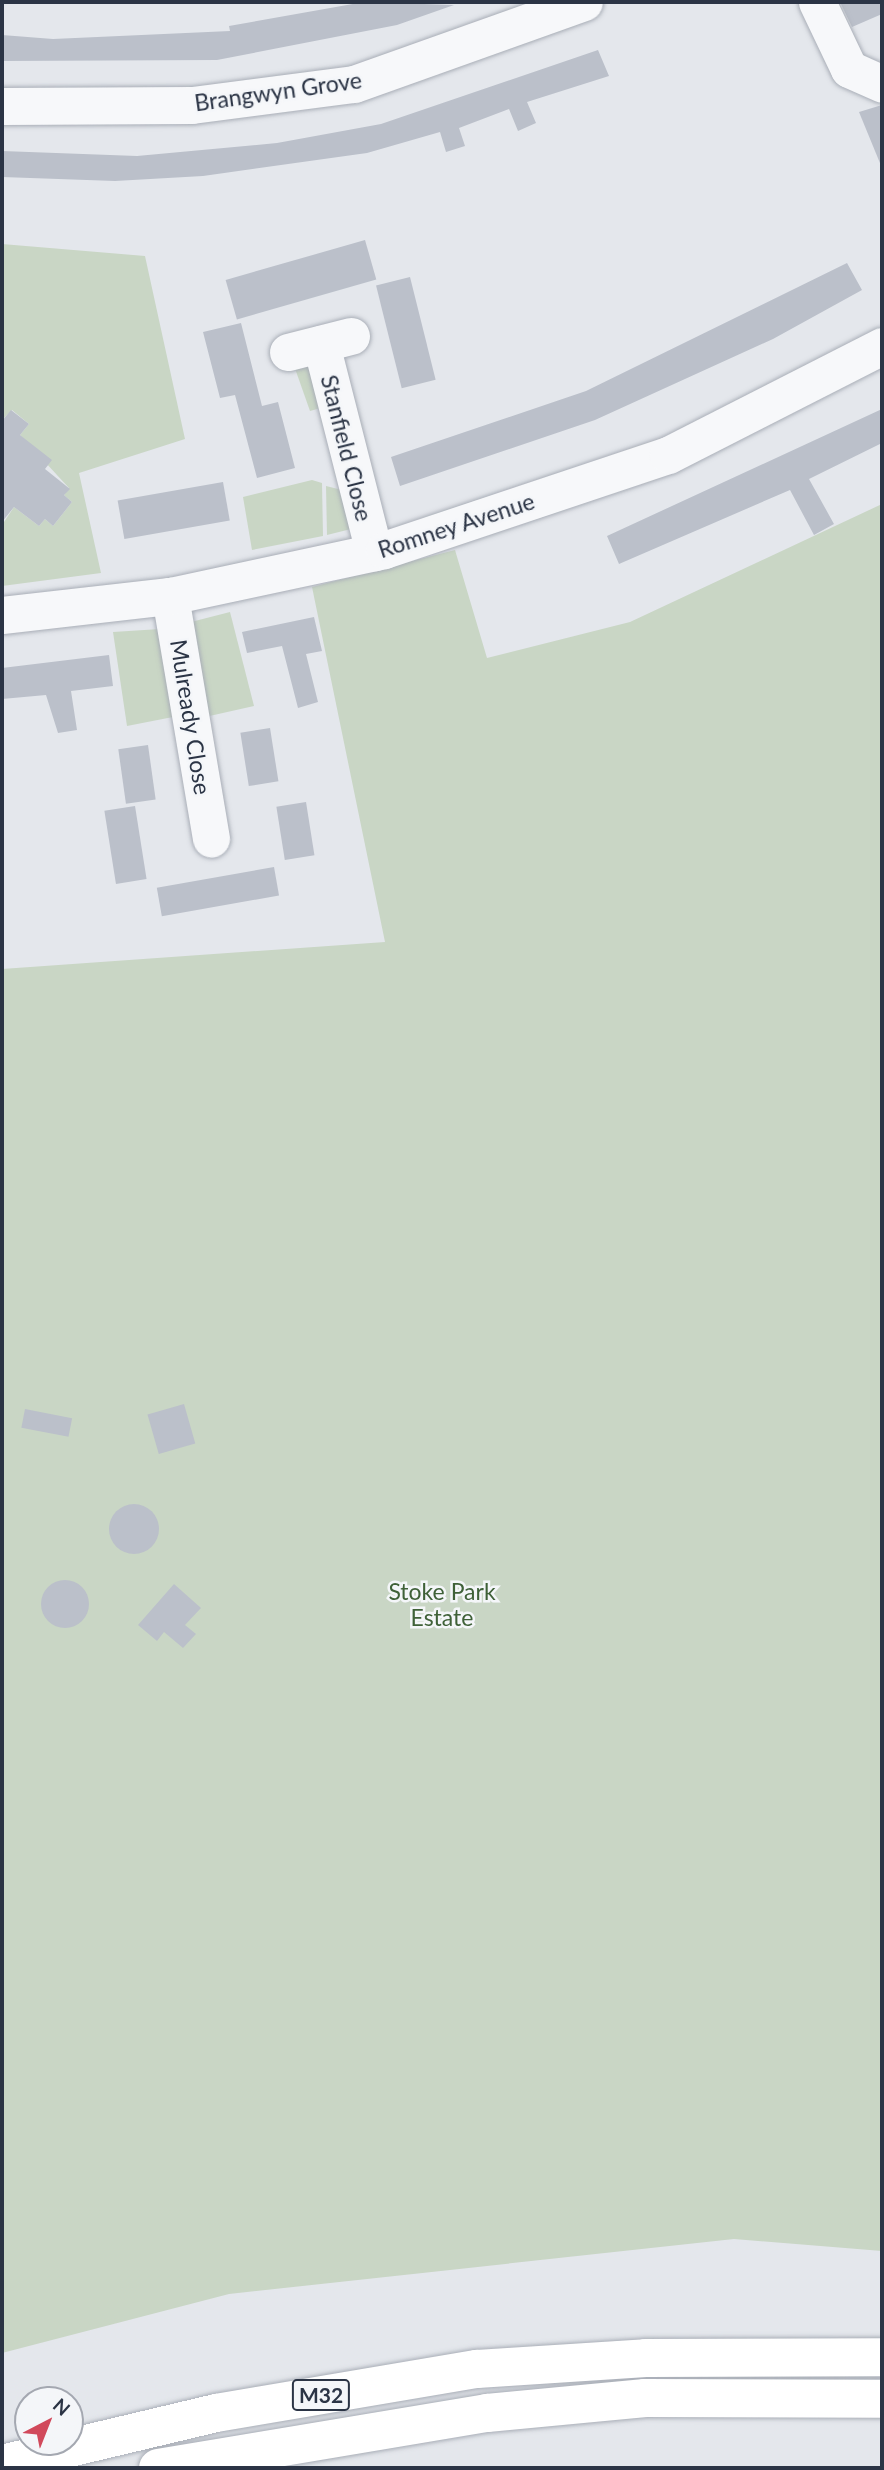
<!DOCTYPE html>
<style>
body{margin:0}
#map{position:relative;width:884px;height:2470px;overflow:hidden;background:#e4e7ec;font-family:Lato,sans-serif}
div>[style]{position:absolute}
[style*='--x']{left:calc(var(--x)*1px);top:calc(var(--y)*1px);width:calc(var(--w)*1px);rotate:calc(var(--a)*1deg)}
.green>*{inset:0;background:#c9d6c5}
.building>*{inset:0;background:#bbc0ca;transform-origin:0 0}
.round{border-radius:50%}
.roads{filter:drop-shadow(0 0 2px #a9aeb7) drop-shadow(0 0 2px #a9aeb7)}
.minor>*{height:37px;margin:-18.5px;padding:0 18.5px;transform-origin:18.5px;border-radius:18.5px;background:#f7f8fa}
.highway>*{height:38px;margin:-19px;padding:0 19px;transform-origin:19px;border-radius:19px;background:#fff}
span{translate:-50% -50%;white-space:nowrap;text-align:center;line-height:1.15;-webkit-text-stroke:5px #f4f6f9;paint-order:stroke}
.shield-label span{padding:2px 5px;background:#f4f6f9;border:2px solid;border-radius:5px;-webkit-text-stroke-width:0}
.shield-label{font-size:21px;color:#2b3445;font-weight:700}
.street-label{font-size:23px;color:#2b3445}
.park-label{font-size:23px;color:#3f6138}
.frame{position:absolute;inset:0;border:4px solid #2b3445;pointer-events:none}
.north{position:absolute;left:14px;top:2386px;width:70px;height:70px;box-sizing:border-box;background:#f4f6f9;border:2px solid #a4a8b1;border-radius:50%;rotate:42deg;font-size:19px;font-weight:700;line-height:28px;text-align:center;color:#2b3445}
.north::after{content:'';display:block;margin:auto;width:24px;height:32px;background:#d1495b;clip-path:polygon(50% 0,100% 100%,50% 72%,0 100%)}
</style>
<div id="map">
<div class="green">
<div style="clip-path:polygon(2px 244px,145px 256px,185px 439px,79px 473px,101px 573px,2px 586px,2px 525px,14px 507px,39px 526px,45px 519px,53px 526px,72px 502px,64px 495px,69px 488px,20px 435px,29px 424px,12px 410px,2px 420px)"></div>
<div style="clip-path:polygon(292px 360px,307px 361px,328px 406px,310px 411px)"></div>
<div style="clip-path:polygon(312px 480px,322px 483px,323px 536px,252px 550px,243px 497px)"></div>
<div style="clip-path:polygon(326px 486px,350px 492px,351px 529px,327px 535px)"></div>
<div style="clip-path:polygon(882px 504px,882px 2251px,734px 2239px,229px 2294px,2px 2353px,2px 969px,385px 942px,312px 587px,455px 550px,487px 658px,630px 622px)"></div>
<div style="clip-path:polygon(230px 612px,254px 706px,205px 717px,191px 622px)"></div>
<div style="clip-path:polygon(160px 629px,178px 716px,127px 726px,113px 632px)"></div>
</div>
<div class="building">
<div style="clip-path:polygon(364px 2px,454px 5px,397px 25px,217px 60px,2px 61px,2px 35px,53px 39px,230px 31px,229px 26px)"></div>
<div style="clip-path:polygon(840px 2px,882px 2px,882px 14px,852px 27px)"></div>
<div style="clip-path:polygon(598px 50px,609px 76px,527px 102px,536px 123px,518px 131px,509px 109px,459px 128px,465px 146px,446px 152px,440px 132px,367px 153px,203px 176px,115px 181px,2px 177px,2px 151px,137px 156px,277px 143px,381px 124px)"></div>
<div style="clip-path:polygon(882px 105px,882px 168px,859px 112px)"></div>
<div style="left:365px;top:240px;width:41px;height:145px;rotate:74deg"></div>
<div style="clip-path:polygon(847px 263px,862px 290px,773px 339px,595px 420px,400px 486px,391px 457px,586px 391px)"></div>
<div style="left:410px;top:277px;width:106px;height:35px;rotate:76deg"></div>
<div style="clip-path:polygon(241px 323px,262px 406px,278px 402px,295px 468px,257px 478px,235px 395px,220px 398px,203px 332px)"></div>
<div style="clip-path:polygon(882px 409px,882px 443px,809px 479px,834px 524px,814px 535px,790px 490px,619px 564px,607px 536px)"></div>
<div style="clip-path:polygon(11px 410px,29px 424px,20px 435px,52px 460px,45px 469px,70px 489px,64px 495px,72px 502px,53px 526px,45px 519px,39px 526px,14px 507px,2px 522px,2px 421px)"></div>
<div style="left:223px;top:482px;width:39px;height:107px;rotate:80deg"></div>
<div style="clip-path:polygon(314px 617px,322px 651px,306px 654px,318px 702px,298px 708px,282px 646px,247px 653px,242px 632px)"></div>
<div style="clip-path:polygon(109px 655px,113px 686px,71px 691px,77px 730px,58px 733px,46px 695px,2px 699px,2px 668px)"></div>
<div style="left:270px;top:728px;width:54px;height:30px;rotate:81deg"></div>
<div style="left:148px;top:745px;width:55px;height:30px;rotate:82deg"></div>
<div style="left:306px;top:802px;width:54px;height:30px;rotate:81deg"></div>
<div style="left:135px;top:806px;width:74px;height:31px;rotate:81deg"></div>
<div style="left:274px;top:867px;width:29px;height:119px;rotate:80deg"></div>
<div style="left:184px;top:1404px;width:41px;height:38px;rotate:74deg"></div>
<div style="left:25px;top:1409px;width:48px;height:19px;rotate:11deg"></div>
<div class="round" style="left:109px;top:1504px;width:50px;height:50px"></div>
<div class="round" style="left:41px;top:1580px;width:48px;height:48px"></div>
<div style="clip-path:polygon(174px 1584px,201px 1608px,185px 1625px,196px 1634px,183px 1648px,164px 1632px,157px 1641px,138px 1625px)"></div>
</div>
<div class="roads">
<div class="minor">
<div style="--x:817;--y:2;--w:74;--a:64.5"></div>
<div style="--x:849;--y:69;--w:36;--a:24"></div>
<div style="--x:2;--y:106;--w:190;--a:-0.3"></div>
<div style="--x:192;--y:105;--w:163;--a:-7.4"></div>
<div style="--x:354;--y:84;--w:244;--a:-19.6"></div>
<div style="--x:321;--y:344;--w:215;--a:75.7"></div>
<div style="--x:288;--y:352;--w:65;--a:-14.3"></div>
<div style="--x:170;--y:596;--w:246;--a:80.4"></div>
<div style="--x:2;--y:615;--w:169;--a:-6.5"></div>
<div style="--x:170;--y:596;--w:219;--a:-12.1"></div>
<div style="--x:384;--y:550;--w:299;--a:-18.5"></div>
<div style="--x:668;--y:455;--w:240;--a:-27"></div>
</div>
<div class="highway">
<div style="--x:2;--y:2464;--w:220;--a:-13.4"></div>
<div style="--x:216;--y:2413;--w:265;--a:-9.6"></div>
<div style="--x:477;--y:2369;--w:169;--a:-3.7"></div>
<div style="--x:646;--y:2358;--w:236;--a:-0.2"></div>
<div style="--x:158;--y:2468;--w:334;--a:-9.5"></div>
<div style="--x:487;--y:2413;--w:159;--a:-5.4"></div>
<div style="--x:645;--y:2398;--w:237;--a:0.2"></div>
</div>
</div>
<div class="shield-label">
<span style="left:321px;top:2395px">M32</span>
</div>
<div class="street-label">
<span style="left:278px;top:91px;rotate:-8deg">Brangwyn Grove</span>
<span style="left:347px;top:448px;rotate:76deg">Stanfield Close</span>
<span style="left:456px;top:525px;rotate:-18deg">Romney Avenue</span>
<span style="left:191px;top:717px;rotate:81deg">Mulready Close</span>
</div>
<div class="park-label">
<span style="left:442px;top:1604px">Stoke Park<br>Estate</span>
</div>
<div class="frame"></div>
<div class="north">N</div>
</div>
